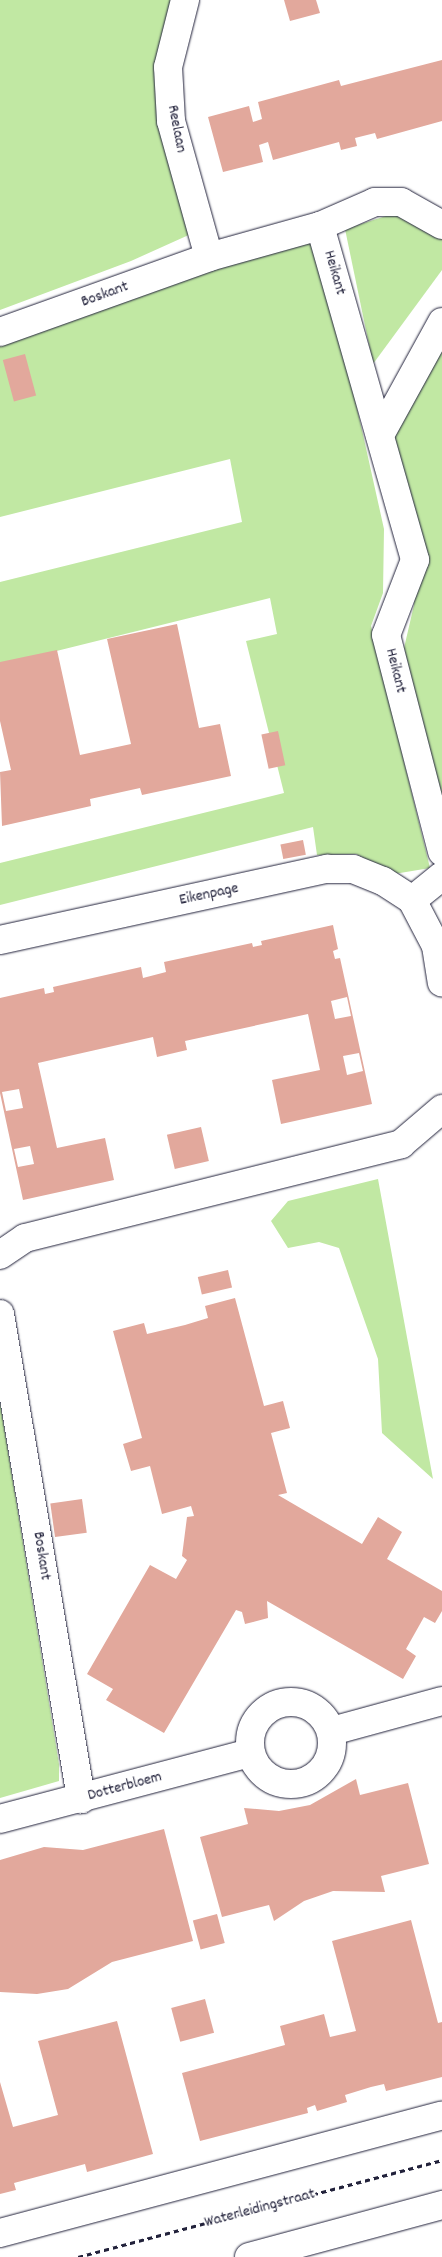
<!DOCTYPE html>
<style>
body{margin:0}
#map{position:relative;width:442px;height:2257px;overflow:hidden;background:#fff;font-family:Dekko,sans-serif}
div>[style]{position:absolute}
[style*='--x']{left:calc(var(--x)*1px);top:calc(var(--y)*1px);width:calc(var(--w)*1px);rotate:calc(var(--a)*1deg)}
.green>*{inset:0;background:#c1e8a3}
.building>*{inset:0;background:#e2a89c;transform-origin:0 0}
.path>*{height:3px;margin-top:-1.5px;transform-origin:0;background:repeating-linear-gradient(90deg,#22223b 0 5px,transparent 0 9px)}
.roads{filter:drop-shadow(0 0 1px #22223b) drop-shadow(0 0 1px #22223b)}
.pedestrian>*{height:28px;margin:-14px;padding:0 14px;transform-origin:14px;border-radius:14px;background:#fff}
.minor>*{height:28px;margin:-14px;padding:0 14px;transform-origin:14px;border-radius:14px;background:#fff}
.minor>.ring{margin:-14px;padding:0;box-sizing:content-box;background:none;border:28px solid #fff;border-radius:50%}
span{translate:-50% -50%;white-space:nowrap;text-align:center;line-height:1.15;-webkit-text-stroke:4px #fff;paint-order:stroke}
.street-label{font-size:16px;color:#22223b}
</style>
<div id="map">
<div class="green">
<div style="clip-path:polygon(0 0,172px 0,172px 56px,202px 229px,131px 261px,0 310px)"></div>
<div style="clip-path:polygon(386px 216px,407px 216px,442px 239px,442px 270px,373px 364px,345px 229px)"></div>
<div style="clip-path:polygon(319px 237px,384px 529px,383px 593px,371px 626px,430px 868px,394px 874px,356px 854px,317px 855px,313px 827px,0 905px,0 863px,284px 793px,246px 641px,277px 634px,270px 598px,0 665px,0 582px,242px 522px,230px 459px,0 517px,0 343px,196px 270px,209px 272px)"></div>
<div style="clip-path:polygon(442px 342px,442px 803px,404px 648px,414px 605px,414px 545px,392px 427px)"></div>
<div style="clip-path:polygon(378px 1179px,433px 1479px,382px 1433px,378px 1359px,339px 1248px,319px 1242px,288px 1248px,271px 1221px,288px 1201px)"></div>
<div style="clip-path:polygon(0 1402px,59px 1764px,59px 1781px,0 1798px)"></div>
</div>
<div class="building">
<div style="clip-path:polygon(284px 0,316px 0,320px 13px,290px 21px)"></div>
<div style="clip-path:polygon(442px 60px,442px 121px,377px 139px,375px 133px,355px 138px,357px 146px,341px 150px,339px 142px,273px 160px,268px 142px,259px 145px,263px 162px,223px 172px,208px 117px,249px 106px,253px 122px,262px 119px,258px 102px,339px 80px,341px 86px)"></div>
<div style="left:25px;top:354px;width:43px;height:23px;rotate:75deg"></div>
<div style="clip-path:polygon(177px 624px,199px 728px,220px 724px,231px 776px,142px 795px,140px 788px,90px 799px,91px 806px,2px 826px,0 772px,11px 770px,0 721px,0 662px,57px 650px,80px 755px,131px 744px,107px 639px)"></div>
<div style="left:278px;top:731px;width:35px;height:17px;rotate:78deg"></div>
<div style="left:303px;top:840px;width:15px;height:23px;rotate:79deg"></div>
<div style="clip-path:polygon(evenodd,333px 925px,338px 949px,333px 951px,335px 959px,340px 958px,372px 1104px,281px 1124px,272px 1080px,320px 1070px,308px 1014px,185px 1041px,187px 1050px,157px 1057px,153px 1037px,38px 1063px,57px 1148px,105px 1138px,114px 1180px,23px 1200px,0 1093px,0 998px,44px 988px,45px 994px,54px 992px,53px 987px,141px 967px,143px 978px,166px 972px,164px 962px,252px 943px,253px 947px,262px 945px,261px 941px,333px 925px,347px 997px,351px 1016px,335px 1019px,331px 1001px,347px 997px,333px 925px,359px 1053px,363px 1071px,347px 1075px,343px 1056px,359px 1053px,333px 925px,19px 1089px,23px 1108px,6px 1111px,2px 1092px,19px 1089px,333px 925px,30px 1146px,34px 1164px,18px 1167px,14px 1149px,30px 1146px)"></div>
<div style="left:201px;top:1127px;width:35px;height:35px;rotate:77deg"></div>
<div style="left:228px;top:1270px;width:18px;height:31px;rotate:77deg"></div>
<div style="clip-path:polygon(235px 1298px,264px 1406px,283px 1401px,290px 1428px,271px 1433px,287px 1493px,278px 1495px,362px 1544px,378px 1517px,402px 1532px,387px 1559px,442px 1591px,442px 1611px,435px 1623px,424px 1617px,406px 1649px,416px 1656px,403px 1679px,267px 1601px,268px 1618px,245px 1624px,242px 1612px,236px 1610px,164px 1733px,106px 1700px,113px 1689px,87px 1674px,150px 1565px,176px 1579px,187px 1560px,182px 1556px,187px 1517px,194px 1516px,191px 1506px,162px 1514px,150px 1466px,131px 1471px,123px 1444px,142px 1438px,113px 1331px,144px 1323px,147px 1334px,185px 1325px,208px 1318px,205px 1306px)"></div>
<div style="left:82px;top:1499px;width:34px;height:32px;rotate:82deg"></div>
<div style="clip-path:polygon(356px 1779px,360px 1795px,408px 1783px,429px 1864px,381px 1876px,385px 1892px,333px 1891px,304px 1901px,274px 1921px,269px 1905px,222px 1917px,200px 1837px,248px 1824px,244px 1808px,279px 1811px,310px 1805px)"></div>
<div style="clip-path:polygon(164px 1829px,193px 1941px,112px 1962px,68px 1989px,37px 1994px,0 1992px,0 1860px,44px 1847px,83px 1850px)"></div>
<div style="left:217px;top:1914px;width:30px;height:25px;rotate:75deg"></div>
<div style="clip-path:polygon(411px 1920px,438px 2023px,442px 2022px,442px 2077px,386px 2091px,384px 2084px,371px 2087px,345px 2095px,347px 2102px,317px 2111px,315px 2105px,307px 2108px,308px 2113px,200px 2141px,182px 2073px,285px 2045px,280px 2026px,324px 2014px,330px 2037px,356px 2031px,332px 1941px)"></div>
<div style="left:205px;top:1999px;width:35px;height:35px;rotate:75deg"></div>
<div style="clip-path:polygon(117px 2021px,153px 2154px,87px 2172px,85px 2164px,14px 2183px,16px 2190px,0 2194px,0 2082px,13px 2127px,58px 2115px,38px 2041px)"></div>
</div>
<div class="path">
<div style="--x:78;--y:2257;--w:377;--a:-14.9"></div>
</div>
<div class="roads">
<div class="pedestrian">
<div style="--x:0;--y:1255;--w:30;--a:-34"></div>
<div style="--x:25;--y:1238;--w:388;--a:-14"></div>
<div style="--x:401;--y:1144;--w:54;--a:-40.5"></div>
</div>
<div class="minor">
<div style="--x:185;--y:0;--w:69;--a:104.2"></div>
<div style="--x:168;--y:67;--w:54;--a:86.8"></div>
<div style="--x:171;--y:121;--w:141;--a:74.4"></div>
<div style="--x:320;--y:226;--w:347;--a:74.1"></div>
<div style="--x:415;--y:560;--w:80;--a:111.1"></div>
<div style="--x:386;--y:635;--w:224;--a:75.5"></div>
<div style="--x:0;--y:332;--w:222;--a:-19.7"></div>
<div style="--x:209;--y:257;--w:115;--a:-15.6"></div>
<div style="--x:320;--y:226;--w:60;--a:-23.6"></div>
<div style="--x:375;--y:202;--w:26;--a:0"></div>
<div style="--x:401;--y:202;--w:47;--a:29.3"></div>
<div style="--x:380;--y:435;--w:129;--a:-61.2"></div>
<div style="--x:442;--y:876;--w:38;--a:141"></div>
<div style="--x:412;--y:900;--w:52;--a:62.4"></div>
<div style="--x:436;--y:946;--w:37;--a:81"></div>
<div style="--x:0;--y:940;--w:335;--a:-12.3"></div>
<div style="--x:327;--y:869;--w:26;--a:0"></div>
<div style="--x:353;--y:869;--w:32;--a:22"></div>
<div style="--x:383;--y:881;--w:35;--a:33"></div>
<div style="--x:0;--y:1314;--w:492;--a:80.5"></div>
<div class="ring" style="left:250px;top:1702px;width:54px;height:54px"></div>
<div style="--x:332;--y:1731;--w:114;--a:-15.3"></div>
<div style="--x:0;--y:1819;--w:259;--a:-14.8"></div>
<div style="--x:0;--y:2233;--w:457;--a:-14.9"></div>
<div style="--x:249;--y:2257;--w:200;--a:-15.1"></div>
</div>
</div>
<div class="street-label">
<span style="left:176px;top:129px;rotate:79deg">Reelaan</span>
<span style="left:334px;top:273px;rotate:74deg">Heikant</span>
<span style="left:105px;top:295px;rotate:-20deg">Boskant</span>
<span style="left:395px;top:671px;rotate:76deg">Heikant</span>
<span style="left:209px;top:895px;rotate:-12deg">Eikenpage</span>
<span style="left:41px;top:1556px;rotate:81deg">Boskant</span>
<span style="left:125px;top:1787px;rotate:-15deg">Dotterbloem</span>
<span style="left:260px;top:2209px;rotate:-15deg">Waterleidingstraat</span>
</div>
</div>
